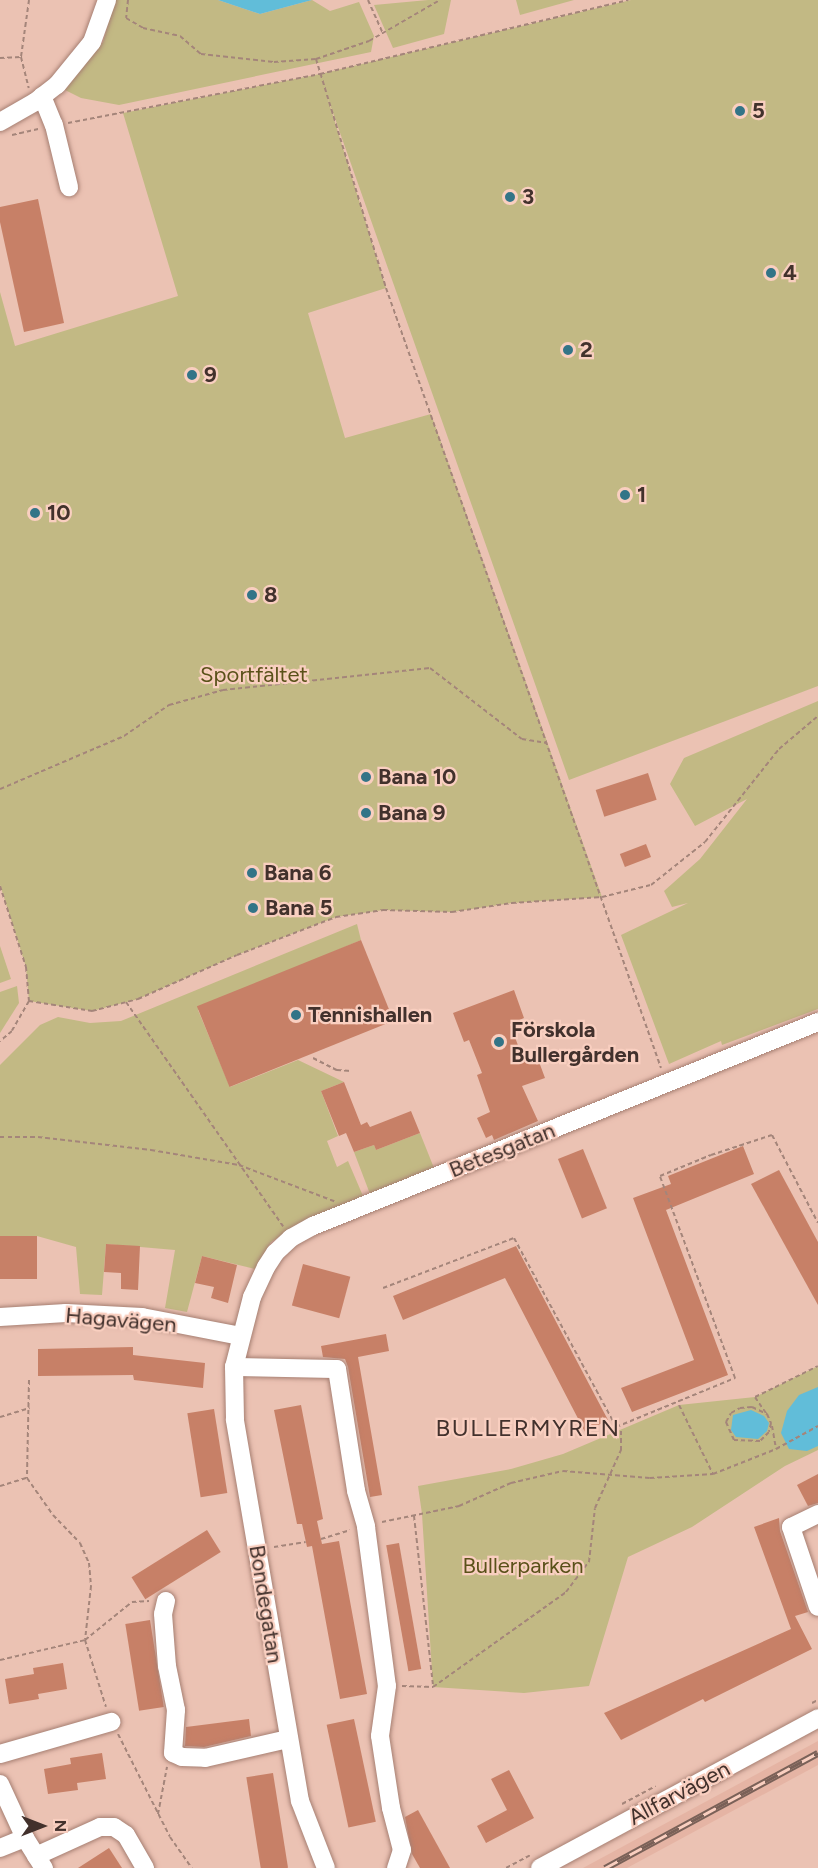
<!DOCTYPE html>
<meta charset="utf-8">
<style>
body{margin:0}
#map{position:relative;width:818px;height:1868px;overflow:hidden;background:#ebc2b3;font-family:Figtree,sans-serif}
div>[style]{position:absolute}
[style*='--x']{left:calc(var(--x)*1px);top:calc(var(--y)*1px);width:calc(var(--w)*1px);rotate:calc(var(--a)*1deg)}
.built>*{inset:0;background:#e5b4a4}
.green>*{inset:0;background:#c2b984}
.water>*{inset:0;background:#61bdd9}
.building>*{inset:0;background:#c78067;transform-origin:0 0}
.path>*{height:2px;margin-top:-1px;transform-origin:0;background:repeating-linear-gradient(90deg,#a4857a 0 4.5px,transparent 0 7.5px)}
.roads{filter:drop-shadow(0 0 2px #a67f72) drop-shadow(0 0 2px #a67f72)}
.minor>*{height:18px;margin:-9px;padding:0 9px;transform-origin:9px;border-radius:9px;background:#fff}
.rail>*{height:7px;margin-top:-3.5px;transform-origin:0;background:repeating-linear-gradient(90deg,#f9cfc0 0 14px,#7a6158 0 28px);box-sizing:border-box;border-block:2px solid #7a6158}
.dots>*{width:16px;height:16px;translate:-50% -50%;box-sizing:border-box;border:3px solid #f9cfc0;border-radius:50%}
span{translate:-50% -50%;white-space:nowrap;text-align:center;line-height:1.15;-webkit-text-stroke:4.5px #f9cfc0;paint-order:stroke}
.poi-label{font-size:22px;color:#42312c;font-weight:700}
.left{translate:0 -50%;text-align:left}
.park-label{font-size:22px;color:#5a5119}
.street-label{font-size:22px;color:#42312c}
.neighbourhood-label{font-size:24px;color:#42312c;letter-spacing:1.5px}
.north{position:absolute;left:12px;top:1796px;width:60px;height:60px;-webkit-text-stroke:4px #f9cfc0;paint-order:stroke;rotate:90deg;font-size:16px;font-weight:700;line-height:24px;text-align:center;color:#42312c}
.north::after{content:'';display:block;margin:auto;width:21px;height:27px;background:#42312c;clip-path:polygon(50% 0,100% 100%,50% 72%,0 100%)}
</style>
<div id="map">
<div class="built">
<div style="clip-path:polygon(818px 1741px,818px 1765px,627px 1868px,583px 1868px)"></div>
</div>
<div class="green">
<div style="clip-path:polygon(115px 0,218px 0,260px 14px,312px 0,330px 11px,359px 2px,374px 36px,371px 52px,119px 105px,81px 98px,65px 90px,103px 42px)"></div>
<div style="clip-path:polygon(428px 0,451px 0,444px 34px,393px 48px,374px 5px)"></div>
<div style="clip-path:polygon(516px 0,574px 0,520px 15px)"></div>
<div style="clip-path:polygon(631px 0,818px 0,818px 686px,569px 780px,327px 96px,386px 288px,308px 313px,345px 438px,431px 414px,602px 897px,512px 903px,452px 912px,383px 910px,336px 917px,237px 955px,138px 999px,92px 1011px,29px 1001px,26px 967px,0 885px,0 292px,15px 346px,178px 296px,123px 113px,320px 74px)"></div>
<div style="clip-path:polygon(818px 701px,818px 1009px,722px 1045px,721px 1041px,669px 1064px,621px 935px,688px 903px,672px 907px,664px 891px,700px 859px,747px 799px,695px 826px,670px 784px,684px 758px)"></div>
<div style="clip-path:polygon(357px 924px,361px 940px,198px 1010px,230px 1087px,298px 1060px,344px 1082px,321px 1091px,338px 1136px,327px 1141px,337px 1167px,348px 1161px,363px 1196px,297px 1226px,271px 1242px,255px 1269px,202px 1256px,187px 1312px,165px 1308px,175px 1250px,106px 1244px,102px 1295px,80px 1294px,76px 1247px,37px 1236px,0 1237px,0 1065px,40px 1025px,58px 1017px,90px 1023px,121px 1021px)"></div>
<div style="clip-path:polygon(0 946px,11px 979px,0 983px)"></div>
<div style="clip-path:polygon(17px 986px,19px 1003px,0 1033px,0 992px)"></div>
<div style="clip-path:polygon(420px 1133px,434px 1168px,370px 1194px,354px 1152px,374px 1145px,376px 1150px)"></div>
<div style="clip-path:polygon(818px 1366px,818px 1450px,785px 1466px,692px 1527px,628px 1557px,589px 1686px,524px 1693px,433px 1687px,422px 1514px,418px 1486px,511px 1469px,563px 1454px,679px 1405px,755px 1397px)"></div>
</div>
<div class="water">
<div style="clip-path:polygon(218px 0,312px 0,260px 14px)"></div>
<div style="clip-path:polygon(818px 1387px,818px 1446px,807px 1451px,789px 1449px,781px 1433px,787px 1411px,799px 1395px)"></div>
<div style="clip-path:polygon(751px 1410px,764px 1416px,769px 1423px,767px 1431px,758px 1439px,736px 1437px,731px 1430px,733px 1415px)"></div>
</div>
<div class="building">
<div style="clip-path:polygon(38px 199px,64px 323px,24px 332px,0 222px,0 207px)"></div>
<div style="left:648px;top:773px;width:28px;height:55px;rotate:72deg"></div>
<div style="left:646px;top:844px;width:14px;height:28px;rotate:69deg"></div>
<div style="left:361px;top:940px;width:87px;height:177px;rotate:68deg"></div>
<div style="clip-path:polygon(514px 990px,524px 1018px,510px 1024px,522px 1056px,535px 1051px,545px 1078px,522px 1086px,538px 1121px,494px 1140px,492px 1135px,486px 1138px,477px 1118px,490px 1112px,477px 1075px,482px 1073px,469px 1040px,464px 1042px,453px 1013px)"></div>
<div style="clip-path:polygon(344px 1082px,361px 1125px,367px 1122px,370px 1127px,411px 1111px,420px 1133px,376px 1150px,374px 1145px,354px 1152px,346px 1133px,339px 1136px,321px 1091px)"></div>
<div style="clip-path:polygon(743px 1146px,754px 1174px,666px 1210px,728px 1375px,632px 1412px,621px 1388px,694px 1360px,633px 1198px,671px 1184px,668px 1176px)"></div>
<div style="left:583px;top:1149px;width:64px;height:27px;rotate:68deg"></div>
<div style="clip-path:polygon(779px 1170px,818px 1242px,818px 1305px,751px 1184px)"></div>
<div style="left:37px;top:1236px;width:43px;height:37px;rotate:90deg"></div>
<div style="clip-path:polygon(106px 1244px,140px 1246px,138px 1290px,121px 1289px,121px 1273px,104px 1272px)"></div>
<div style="clip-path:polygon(516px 1246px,608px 1420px,585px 1432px,505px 1278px,403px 1320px,393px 1296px)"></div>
<div style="clip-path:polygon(202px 1256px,237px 1265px,228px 1303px,211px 1298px,214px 1287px,195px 1283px)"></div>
<div style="left:303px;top:1264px;width:49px;height:43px;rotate:15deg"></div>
<div style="clip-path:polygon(386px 1334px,389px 1351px,358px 1357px,382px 1495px,370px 1497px,348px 1367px,345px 1359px,323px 1357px,321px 1346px)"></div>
<div style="clip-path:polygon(133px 1347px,133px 1355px,205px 1363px,203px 1388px,134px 1380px,133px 1375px,38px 1376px,38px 1349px)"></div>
<div style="clip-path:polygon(301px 1405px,323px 1519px,317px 1521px,322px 1544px,339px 1541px,367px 1694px,340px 1699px,312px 1546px,307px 1547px,302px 1524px,297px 1524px,274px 1410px)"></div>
<div style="left:214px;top:1409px;width:85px;height:27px;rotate:81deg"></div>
<div style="clip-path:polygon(818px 1474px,818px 1503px,808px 1506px,797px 1485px)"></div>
<div style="clip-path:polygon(779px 1518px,780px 1531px,808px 1612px,795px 1616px,812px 1649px,705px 1702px,703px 1699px,621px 1740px,604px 1713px,791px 1629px,754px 1527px)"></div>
<div style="left:207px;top:1530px;width:26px;height:89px;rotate:58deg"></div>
<div style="left:399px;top:1543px;width:128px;height:13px;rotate:80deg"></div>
<div style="left:150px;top:1620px;width:88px;height:25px;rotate:81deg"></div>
<div style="clip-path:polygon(63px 1663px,67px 1689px,38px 1694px,39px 1699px,9px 1704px,5px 1679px,34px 1674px,33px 1668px)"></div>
<div style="clip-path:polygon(249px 1719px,251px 1736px,204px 1747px,185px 1746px,186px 1727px)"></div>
<div style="left:354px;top:1719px;width:105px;height:28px;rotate:78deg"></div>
<div style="clip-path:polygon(102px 1753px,106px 1779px,77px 1783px,78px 1790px,48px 1794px,44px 1769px,71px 1764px,70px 1758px)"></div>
<div style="clip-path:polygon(509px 1770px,534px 1818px,486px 1843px,477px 1826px,507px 1810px,491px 1779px)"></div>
<div style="left:273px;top:1773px;width:96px;height:27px;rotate:81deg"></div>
<div style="clip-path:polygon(418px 1810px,450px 1868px,420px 1868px,412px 1854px,405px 1817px)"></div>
<div style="clip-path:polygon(109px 1848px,122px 1868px,78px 1868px)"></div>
</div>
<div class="path">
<div style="--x:29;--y:0;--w:58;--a:98"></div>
<div style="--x:21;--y:57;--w:32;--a:76"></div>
<div style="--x:128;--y:0;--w:18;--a:96"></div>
<div style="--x:126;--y:18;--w:20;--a:30"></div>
<div style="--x:143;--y:28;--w:38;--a:12"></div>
<div style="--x:180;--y:36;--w:28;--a:41"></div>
<div style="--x:201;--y:54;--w:73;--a:6.3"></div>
<div style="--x:274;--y:62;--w:42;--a:-4.1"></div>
<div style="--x:316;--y:59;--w:56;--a:-18.8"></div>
<div style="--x:369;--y:41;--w:82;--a:-30"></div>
<div style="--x:368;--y:0;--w:36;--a:66"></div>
<div style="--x:0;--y:58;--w:21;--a:-3"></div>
<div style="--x:316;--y:59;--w:239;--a:73"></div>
<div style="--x:386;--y:288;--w:827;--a:70.58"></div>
<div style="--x:68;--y:123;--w:257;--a:-11"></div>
<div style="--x:320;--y:74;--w:317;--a:-13.5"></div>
<div style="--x:12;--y:135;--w:28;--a:-13"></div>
<div style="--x:0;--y:789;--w:135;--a:-23.1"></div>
<div style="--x:124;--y:736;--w:55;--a:-34.6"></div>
<div style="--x:169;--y:705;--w:56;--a:-15.5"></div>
<div style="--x:223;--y:690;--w:208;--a:-6.1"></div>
<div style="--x:430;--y:668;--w:116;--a:37.7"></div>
<div style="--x:522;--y:739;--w:25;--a:9"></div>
<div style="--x:0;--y:886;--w:85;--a:72.2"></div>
<div style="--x:26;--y:967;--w:34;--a:85"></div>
<div style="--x:29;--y:1001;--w:34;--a:120"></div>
<div style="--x:12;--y:1031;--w:16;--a:140"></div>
<div style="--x:29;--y:1001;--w:64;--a:9"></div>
<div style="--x:92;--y:1011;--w:48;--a:-14.6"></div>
<div style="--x:138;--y:999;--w:108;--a:-24"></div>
<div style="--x:237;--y:955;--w:106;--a:-21"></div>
<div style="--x:336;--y:917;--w:48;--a:-8.5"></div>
<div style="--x:383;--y:910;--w:69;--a:1.7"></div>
<div style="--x:452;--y:912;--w:61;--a:-8.5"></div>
<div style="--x:512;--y:903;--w:90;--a:-3.8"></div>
<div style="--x:602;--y:897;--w:50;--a:-13.8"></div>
<div style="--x:651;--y:885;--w:69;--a:-38.5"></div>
<div style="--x:705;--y:842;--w:119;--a:-51.5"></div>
<div style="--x:779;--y:749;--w:51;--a:-40.2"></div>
<div style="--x:126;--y:1002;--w:274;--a:55"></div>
<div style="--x:313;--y:1058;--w:27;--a:27"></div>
<div style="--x:337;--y:1070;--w:14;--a:4"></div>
<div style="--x:0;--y:1137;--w:38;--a:0"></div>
<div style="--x:38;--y:1137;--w:114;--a:6.6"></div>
<div style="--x:151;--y:1150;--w:89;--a:9.7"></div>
<div style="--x:239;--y:1165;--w:102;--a:20.8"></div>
<div style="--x:383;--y:1288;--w:140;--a:-20.9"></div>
<div style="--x:514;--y:1238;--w:215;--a:61.6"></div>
<div style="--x:616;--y:1427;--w:129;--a:-22.4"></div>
<div style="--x:735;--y:1378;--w:215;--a:-110.4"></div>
<div style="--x:660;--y:1176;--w:55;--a:-22.4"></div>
<div style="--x:711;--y:1155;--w:64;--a:-18.2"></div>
<div style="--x:772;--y:1135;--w:99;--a:62.4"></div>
<div style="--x:29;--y:1380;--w:98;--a:91.2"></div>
<div style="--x:27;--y:1478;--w:45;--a:54.9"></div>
<div style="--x:53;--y:1515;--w:39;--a:46"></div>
<div style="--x:80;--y:1543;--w:22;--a:66"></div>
<div style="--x:89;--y:1563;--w:23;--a:85"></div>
<div style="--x:91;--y:1586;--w:54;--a:96.3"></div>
<div style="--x:85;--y:1640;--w:70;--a:72.6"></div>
<div style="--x:679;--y:1405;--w:77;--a:63.8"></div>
<div style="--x:752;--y:1407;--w:17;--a:25"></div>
<div style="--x:767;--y:1414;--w:10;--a:66"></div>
<div style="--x:771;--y:1423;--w:9;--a:103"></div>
<div style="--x:769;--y:1432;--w:13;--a:135"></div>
<div style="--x:760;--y:1441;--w:26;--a:-178"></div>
<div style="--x:734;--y:1440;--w:20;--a:-114"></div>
<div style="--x:726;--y:1422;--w:10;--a:-61"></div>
<div style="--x:731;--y:1413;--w:10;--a:-29"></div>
<div style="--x:740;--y:1408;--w:12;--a:-5"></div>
<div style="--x:766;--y:1413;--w:19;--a:-125"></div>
<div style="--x:755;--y:1397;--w:70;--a:-26.2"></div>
<div style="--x:0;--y:1417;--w:31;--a:-17"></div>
<div style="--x:772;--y:1426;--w:23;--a:80"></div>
<div style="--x:0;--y:1486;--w:28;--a:-17"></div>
<div style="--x:414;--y:1516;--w:171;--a:83.6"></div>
<div style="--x:382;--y:1522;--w:79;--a:-11.7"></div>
<div style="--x:459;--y:1506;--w:57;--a:-23.9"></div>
<div style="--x:511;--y:1483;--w:53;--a:-13"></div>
<div style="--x:563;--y:1471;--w:87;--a:4.6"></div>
<div style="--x:650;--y:1478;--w:63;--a:-3.6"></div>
<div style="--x:713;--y:1474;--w:68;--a:-21.6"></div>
<div style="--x:776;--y:1449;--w:48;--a:-28.7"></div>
<div style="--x:321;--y:1539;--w:30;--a:-17"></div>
<div style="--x:274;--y:1547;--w:32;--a:-9"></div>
<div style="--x:0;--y:1660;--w:87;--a:-13.2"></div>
<div style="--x:85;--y:1640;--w:60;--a:-39"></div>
<div style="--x:132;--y:1602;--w:17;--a:-3"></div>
<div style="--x:402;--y:1686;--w:31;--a:2"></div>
<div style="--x:433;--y:1687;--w:163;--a:-35.5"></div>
<div style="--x:566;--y:1592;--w:38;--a:-53"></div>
<div style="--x:589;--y:1562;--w:54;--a:-83.7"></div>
<div style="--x:595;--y:1508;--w:64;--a:-65.9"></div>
<div style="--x:621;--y:1450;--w:22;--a:-90"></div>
<div style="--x:812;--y:1703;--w:7;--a:-27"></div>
<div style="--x:118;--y:1734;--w:115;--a:63.2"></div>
<div style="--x:170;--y:1837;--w:38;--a:55"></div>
<div style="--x:622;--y:1804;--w:38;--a:-28"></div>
<div style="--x:158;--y:1814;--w:48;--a:-79.2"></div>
<div style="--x:506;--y:1868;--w:27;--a:-28"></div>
</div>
<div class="roads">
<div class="minor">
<div style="--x:42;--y:96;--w:31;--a:68"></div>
<div style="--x:54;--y:125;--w:64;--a:76.4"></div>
<div style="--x:0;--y:122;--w:40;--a:-29.7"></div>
<div style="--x:35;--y:102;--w:28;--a:-38"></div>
<div style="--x:57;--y:85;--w:55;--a:-50.9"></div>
<div style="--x:92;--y:42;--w:45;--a:-70.3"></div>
<div style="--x:0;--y:1317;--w:66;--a:-3.5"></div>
<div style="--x:66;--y:1313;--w:76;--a:3"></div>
<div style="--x:142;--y:1317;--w:101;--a:10.9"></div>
<div style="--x:234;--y:1367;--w:103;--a:1.1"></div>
<div style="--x:337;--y:1369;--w:123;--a:81.1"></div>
<div style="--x:356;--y:1491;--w:37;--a:74"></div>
<div style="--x:366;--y:1527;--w:160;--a:82.5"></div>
<div style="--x:387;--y:1686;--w:50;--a:98"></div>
<div style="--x:380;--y:1736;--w:73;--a:81.3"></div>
<div style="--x:391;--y:1808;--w:43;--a:75.3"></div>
<div style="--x:402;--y:1850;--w:19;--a:108"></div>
<div style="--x:818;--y:1514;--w:30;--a:154"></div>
<div style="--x:791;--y:1527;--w:84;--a:71.4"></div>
<div style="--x:166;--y:1601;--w:13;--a:103"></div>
<div style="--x:163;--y:1614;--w:52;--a:85.6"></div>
<div style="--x:167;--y:1666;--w:45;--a:78.4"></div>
<div style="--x:176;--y:1710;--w:43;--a:94"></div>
<div style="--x:173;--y:1753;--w:10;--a:24"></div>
<div style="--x:182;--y:1757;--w:23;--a:2"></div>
<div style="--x:205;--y:1758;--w:85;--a:-12.9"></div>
<div style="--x:0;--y:1754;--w:116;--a:-16.1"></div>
<div style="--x:0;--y:1784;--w:60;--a:65.2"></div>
<div style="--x:25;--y:1838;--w:36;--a:58"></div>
<div style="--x:0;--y:1848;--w:27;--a:-22"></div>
<div style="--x:36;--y:1856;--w:70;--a:-24.4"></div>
<div style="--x:100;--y:1827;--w:14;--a:0"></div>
<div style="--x:114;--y:1827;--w:14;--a:34"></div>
<div style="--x:126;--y:1835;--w:38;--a:60"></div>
<div style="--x:326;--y:1868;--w:72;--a:-111.2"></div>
<div style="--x:300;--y:1801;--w:387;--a:-99.7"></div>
<div style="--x:235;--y:1419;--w:52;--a:-91.1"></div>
<div style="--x:234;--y:1367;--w:72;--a:-75.6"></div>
<div style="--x:252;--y:1297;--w:33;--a:-65"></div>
<div style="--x:266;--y:1267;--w:17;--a:-57"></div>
<div style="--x:275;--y:1253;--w:22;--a:-43"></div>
<div style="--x:291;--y:1238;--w:25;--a:-29"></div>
<div style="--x:313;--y:1226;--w:545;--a:-22"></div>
<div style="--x:540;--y:1868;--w:316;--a:-28.3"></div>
</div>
</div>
<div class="rail">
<div style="--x:605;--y:1868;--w:242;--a:-28.4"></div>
</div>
<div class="dots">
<div style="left:740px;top:111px;background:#337487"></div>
<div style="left:510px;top:197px;background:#337487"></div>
<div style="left:771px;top:273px;background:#337487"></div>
<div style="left:568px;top:350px;background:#337487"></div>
<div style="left:192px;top:375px;background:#337487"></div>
<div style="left:625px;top:495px;background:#337487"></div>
<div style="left:35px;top:513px;background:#337487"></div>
<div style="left:252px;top:595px;background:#337487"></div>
<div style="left:366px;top:777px;background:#337487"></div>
<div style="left:366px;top:813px;background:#337487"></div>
<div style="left:252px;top:873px;background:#337487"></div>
<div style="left:253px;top:908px;background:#337487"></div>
<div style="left:296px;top:1015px;background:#337487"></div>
<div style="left:499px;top:1042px;background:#337487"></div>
</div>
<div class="poi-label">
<span class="left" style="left:752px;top:111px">5</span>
<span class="left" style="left:522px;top:197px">3</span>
<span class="left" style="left:783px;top:273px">4</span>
<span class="left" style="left:580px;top:350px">2</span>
<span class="left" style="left:204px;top:375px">9</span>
<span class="left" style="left:637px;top:495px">1</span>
<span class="left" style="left:47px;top:513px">10</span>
<span class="left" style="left:264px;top:595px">8</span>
<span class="left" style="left:378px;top:777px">Bana 10</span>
<span class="left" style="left:378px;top:813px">Bana 9</span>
<span class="left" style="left:264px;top:873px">Bana 6</span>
<span class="left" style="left:265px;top:908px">Bana 5</span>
<span class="left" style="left:308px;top:1015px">Tennishallen</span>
<span class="left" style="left:511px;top:1042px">Förskola<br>Bullergården</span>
</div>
<div class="park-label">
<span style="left:254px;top:675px">Sportfältet</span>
<span style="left:523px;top:1566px">Bullerparken</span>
</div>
<div class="street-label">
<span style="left:502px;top:1150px;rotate:-22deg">Betesgatan</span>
<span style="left:121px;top:1320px;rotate:5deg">Hagavägen</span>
<span style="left:266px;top:1604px;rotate:81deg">Bondegatan</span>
<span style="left:679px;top:1793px;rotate:-28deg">Allfarvägen</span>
</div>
<div class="neighbourhood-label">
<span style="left:528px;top:1428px">BULLERMYREN</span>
</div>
<div class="north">N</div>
</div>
